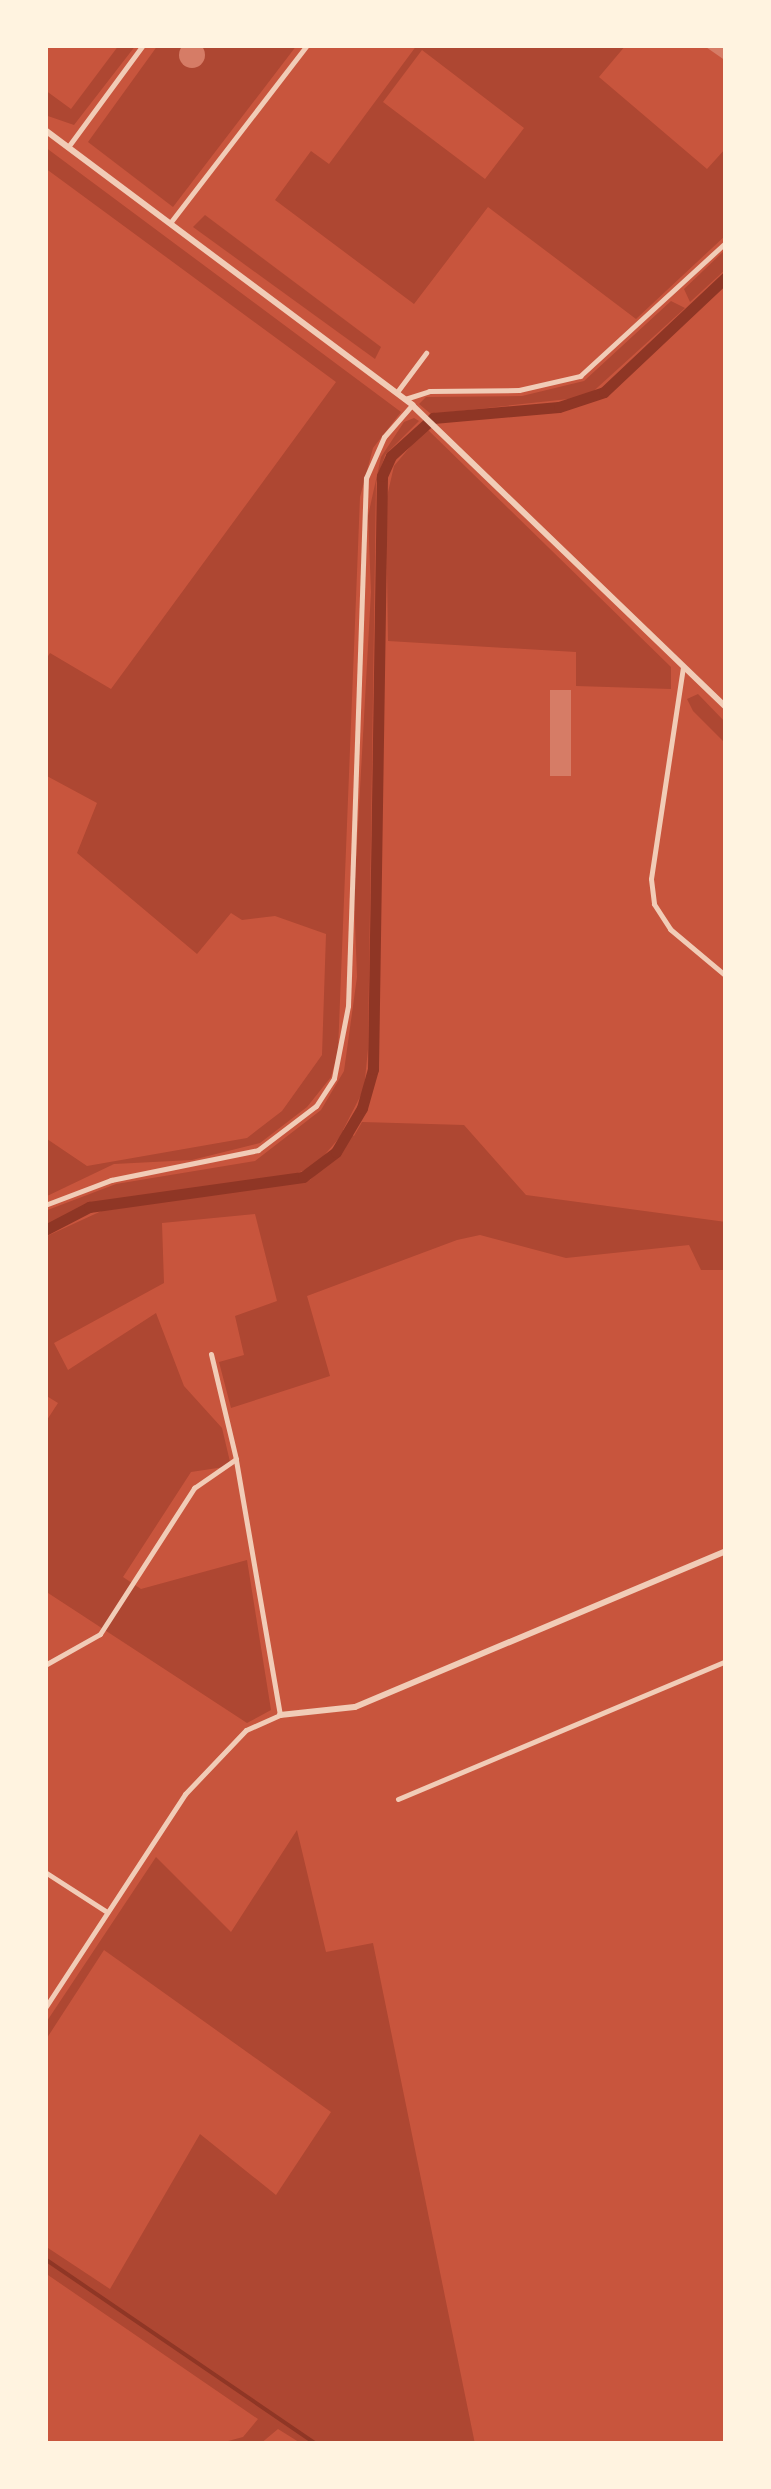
<!DOCTYPE html>
<style>
body{margin:0}
#map{position:relative;width:771px;height:2489px;overflow:hidden;background:#c8553d;font-family:Figtree,sans-serif}
div>[style]{position:absolute}
[style*='--x']{left:calc(var(--x)*1px);top:calc(var(--y)*1px);width:calc(var(--w)*1px);rotate:calc(var(--a)*1deg)}
.green>*{inset:0;background:#ae4732}
.stream>*{height:4px;margin:-2px;padding:0 2px;transform-origin:2px;border-radius:2px;background:#8f3625}
.canal>*{height:11px;margin:-5.5px;padding:0 5.5px;transform-origin:5.5px;border-radius:5.5px;background:#8f3625}
.building>*{inset:0;background:#d67c66;transform-origin:0 0}
.round{border-radius:50%}
.minor>*{height:5px;margin:-2.5px;padding:0 2.5px;transform-origin:2.5px;border-radius:2.5px;background:#f1ccb7}
.tertiary>*{height:6px;margin:-3px;padding:0 3px;transform-origin:3px;border-radius:3px;background:#f1ccb7}
span{translate:-50% -50%;white-space:nowrap;text-align:center;line-height:1.15;-webkit-text-stroke:9px #fff3e0;paint-order:stroke}
.frame{position:absolute;inset:0;border:48px solid #fff3e0;pointer-events:none}
</style>
<div id="map">
<div class="green">
<div style="clip-path:polygon(119px 45px,136px 45px,74px 125px,45px 115px,45px 90px,71px 109px)"></div>
<div style="clip-path:polygon(158px 45px,297px 45px,173px 207px,88px 142px)"></div>
<div style="clip-path:polygon(evenodd,417px 45px,626px 45px,599px 77px,707px 169px,726px 148px,726px 235px,636px 319px,488px 207px,414px 304px,275px 200px,311px 151px,329px 164px,417px 45px,422px 50px,524px 128px,485px 179px,383px 102px,422px 50px)"></div>
<div style="clip-path:polygon(45px 147px,401px 412px,373px 448px,360px 497px,338px 1051px,331px 1077px,307px 1107px,260px 1143px,192px 1160px,114px 1164px,45px 1197px,47px 1139px,87px 1166px,247px 1138px,282px 1111px,322px 1055px,326px 934px,275px 916px,242px 920px,231px 913px,197px 954px,77px 853px,97px 803px,45px 775px,45px 661px,50px 653px,111px 689px,336px 382px,45px 168px)"></div>
<div style="clip-path:polygon(205px 215px,381px 347px,375px 359px,193px 227px)"></div>
<div style="clip-path:polygon(726px 249px,726px 269px,690px 302px,684px 289px)"></div>
<div style="clip-path:polygon(671px 301px,685px 308px,587px 397px,431px 414px,419px 404px,426px 397px,522px 396px,584px 381px)"></div>
<div style="clip-path:polygon(414px 418px,419px 421px,385px 455px,376px 483px,368px 1049px,364px 1089px,343px 1130px,354px 1136px,362px 1122px,464px 1125px,526px 1195px,726px 1222px,726px 1270px,701px 1270px,689px 1245px,566px 1258px,480px 1235px,457px 1240px,307px 1296px,330px 1376px,231px 1408px,219px 1362px,244px 1355px,235px 1316px,277px 1301px,255px 1214px,162px 1223px,164px 1283px,54px 1343px,68px 1370px,156px 1313px,184px 1386px,222px 1428px,231px 1466px,191px 1472px,123px 1577px,141px 1589px,247px 1560px,271px 1710px,247px 1723px,45px 1591px,45px 1423px,58px 1403px,45px 1395px,45px 1237px,108px 1208px,310px 1180px,348px 1142px,340px 1137px,315px 1166px,295px 1174px,85px 1205px,45px 1226px,45px 1211px,116px 1184px,255px 1161px,321px 1110px,344px 1071px,357px 977px,354px 897px,371px 592px,368px 516px,381px 457px,404px 422px)"></div>
<div style="clip-path:polygon(426px 428px,671px 667px,671px 689px,576px 686px,576px 652px,388px 641px,386px 501px,394px 466px)"></div>
<div style="clip-path:polygon(698px 694px,726px 723px,726px 744px,693px 711px,687px 699px)"></div>
<div style="clip-path:polygon(297px 1830px,326px 1952px,373px 1943px,475px 2444px,302px 2444px,278px 2429px,260px 2444px,217px 2444px,243px 2437px,258px 2419px,45px 2273px,45px 2246px,110px 2289px,200px 2134px,276px 2195px,331px 2112px,104px 1950px,45px 2041px,45px 2024px,156px 1857px,231px 1932px)"></div>
</div>
<div class="stream">
<div style="--x:45;--y:2259;--w:328;--a:34.3"></div>
</div>
<div class="canal">
<div style="--x:45;--y:1230;--w:50;--a:-27.6"></div>
<div style="--x:89;--y:1207;--w:216;--a:-8"></div>
<div style="--x:303;--y:1177;--w:41;--a:-37.1"></div>
<div style="--x:336;--y:1152;--w:51;--a:-59.4"></div>
<div style="--x:362;--y:1108;--w:41;--a:-74.2"></div>
<div style="--x:373;--y:1069;--w:593;--a:-89.13"></div>
<div style="--x:382;--y:476;--w:22;--a:-66"></div>
<div style="--x:391;--y:456;--w:57;--a:-42.1"></div>
<div style="--x:433;--y:418;--w:126;--a:-5"></div>
<div style="--x:559;--y:407;--w:47;--a:-18.4"></div>
<div style="--x:604;--y:392;--w:168;--a:-43.3"></div>
</div>
<div class="building">
<div class="round" style="left:179px;top:42px;width:26px;height:26px"></div>
<div style="clip-path:polygon(703px 45px,726px 45px,726px 61px)"></div>
<div style="left:550px;top:690px;width:21px;height:86px"></div>
</div>
<div class="minor">
<div style="--x:68;--y:147;--w:127;--a:-53.7"></div>
<div style="--x:170;--y:223;--w:225;--a:-52.4"></div>
<div style="--x:397;--y:392;--w:49;--a:-53.4"></div>
<div style="--x:405;--y:399;--w:25;--a:-18"></div>
<div style="--x:429;--y:391;--w:90;--a:-0.6"></div>
<div style="--x:519;--y:390;--w:63;--a:-12.9"></div>
<div style="--x:580;--y:376;--w:198;--a:-42.5"></div>
<div style="--x:683;--y:667;--w:214;--a:98.6"></div>
<div style="--x:651;--y:879;--w:25;--a:83"></div>
<div style="--x:654;--y:904;--w:30;--a:57"></div>
<div style="--x:670;--y:929;--w:73;--a:40"></div>
<div style="--x:45;--y:1205;--w:71;--a:-20.7"></div>
<div style="--x:111;--y:1180;--w:150;--a:-11.5"></div>
<div style="--x:258;--y:1150;--w:73;--a:-37.2"></div>
<div style="--x:316;--y:1106;--w:33;--a:-57"></div>
<div style="--x:334;--y:1078;--w:73;--a:-79"></div>
<div style="--x:348;--y:1006;--w:528;--a:-88.05"></div>
<div style="--x:366;--y:478;--w:45;--a:-66.3"></div>
<div style="--x:384;--y:437;--w:43;--a:-48.8"></div>
<div style="--x:45;--y:1665;--w:63;--a:-29.4"></div>
<div style="--x:100;--y:1634;--w:174;--a:-57.2"></div>
<div style="--x:194;--y:1488;--w:51;--a:-34.6"></div>
<div style="--x:398;--y:1799;--w:356;--a:-22.8"></div>
<div style="--x:45;--y:1872;--w:74;--a:32.8"></div>
<div style="--x:45;--y:2008;--w:256;--a:-56.8"></div>
<div style="--x:185;--y:1794;--w:88;--a:-46.4"></div>
<div style="--x:246;--y:1730;--w:37;--a:-24"></div>
<div style="--x:280;--y:1715;--w:260;--a:-99.8"></div>
<div style="--x:236;--y:1459;--w:108;--a:-103.4"></div>
</div>
<div class="tertiary">
<div style="--x:45;--y:130;--w:459;--a:36.8"></div>
<div style="--x:412;--y:405;--w:436;--a:43.9"></div>
<div style="--x:280;--y:1715;--w:75;--a:-6.1"></div>
<div style="--x:355;--y:1707;--w:402;--a:-22.8"></div>
</div>
<div class="frame"></div>
</div>
